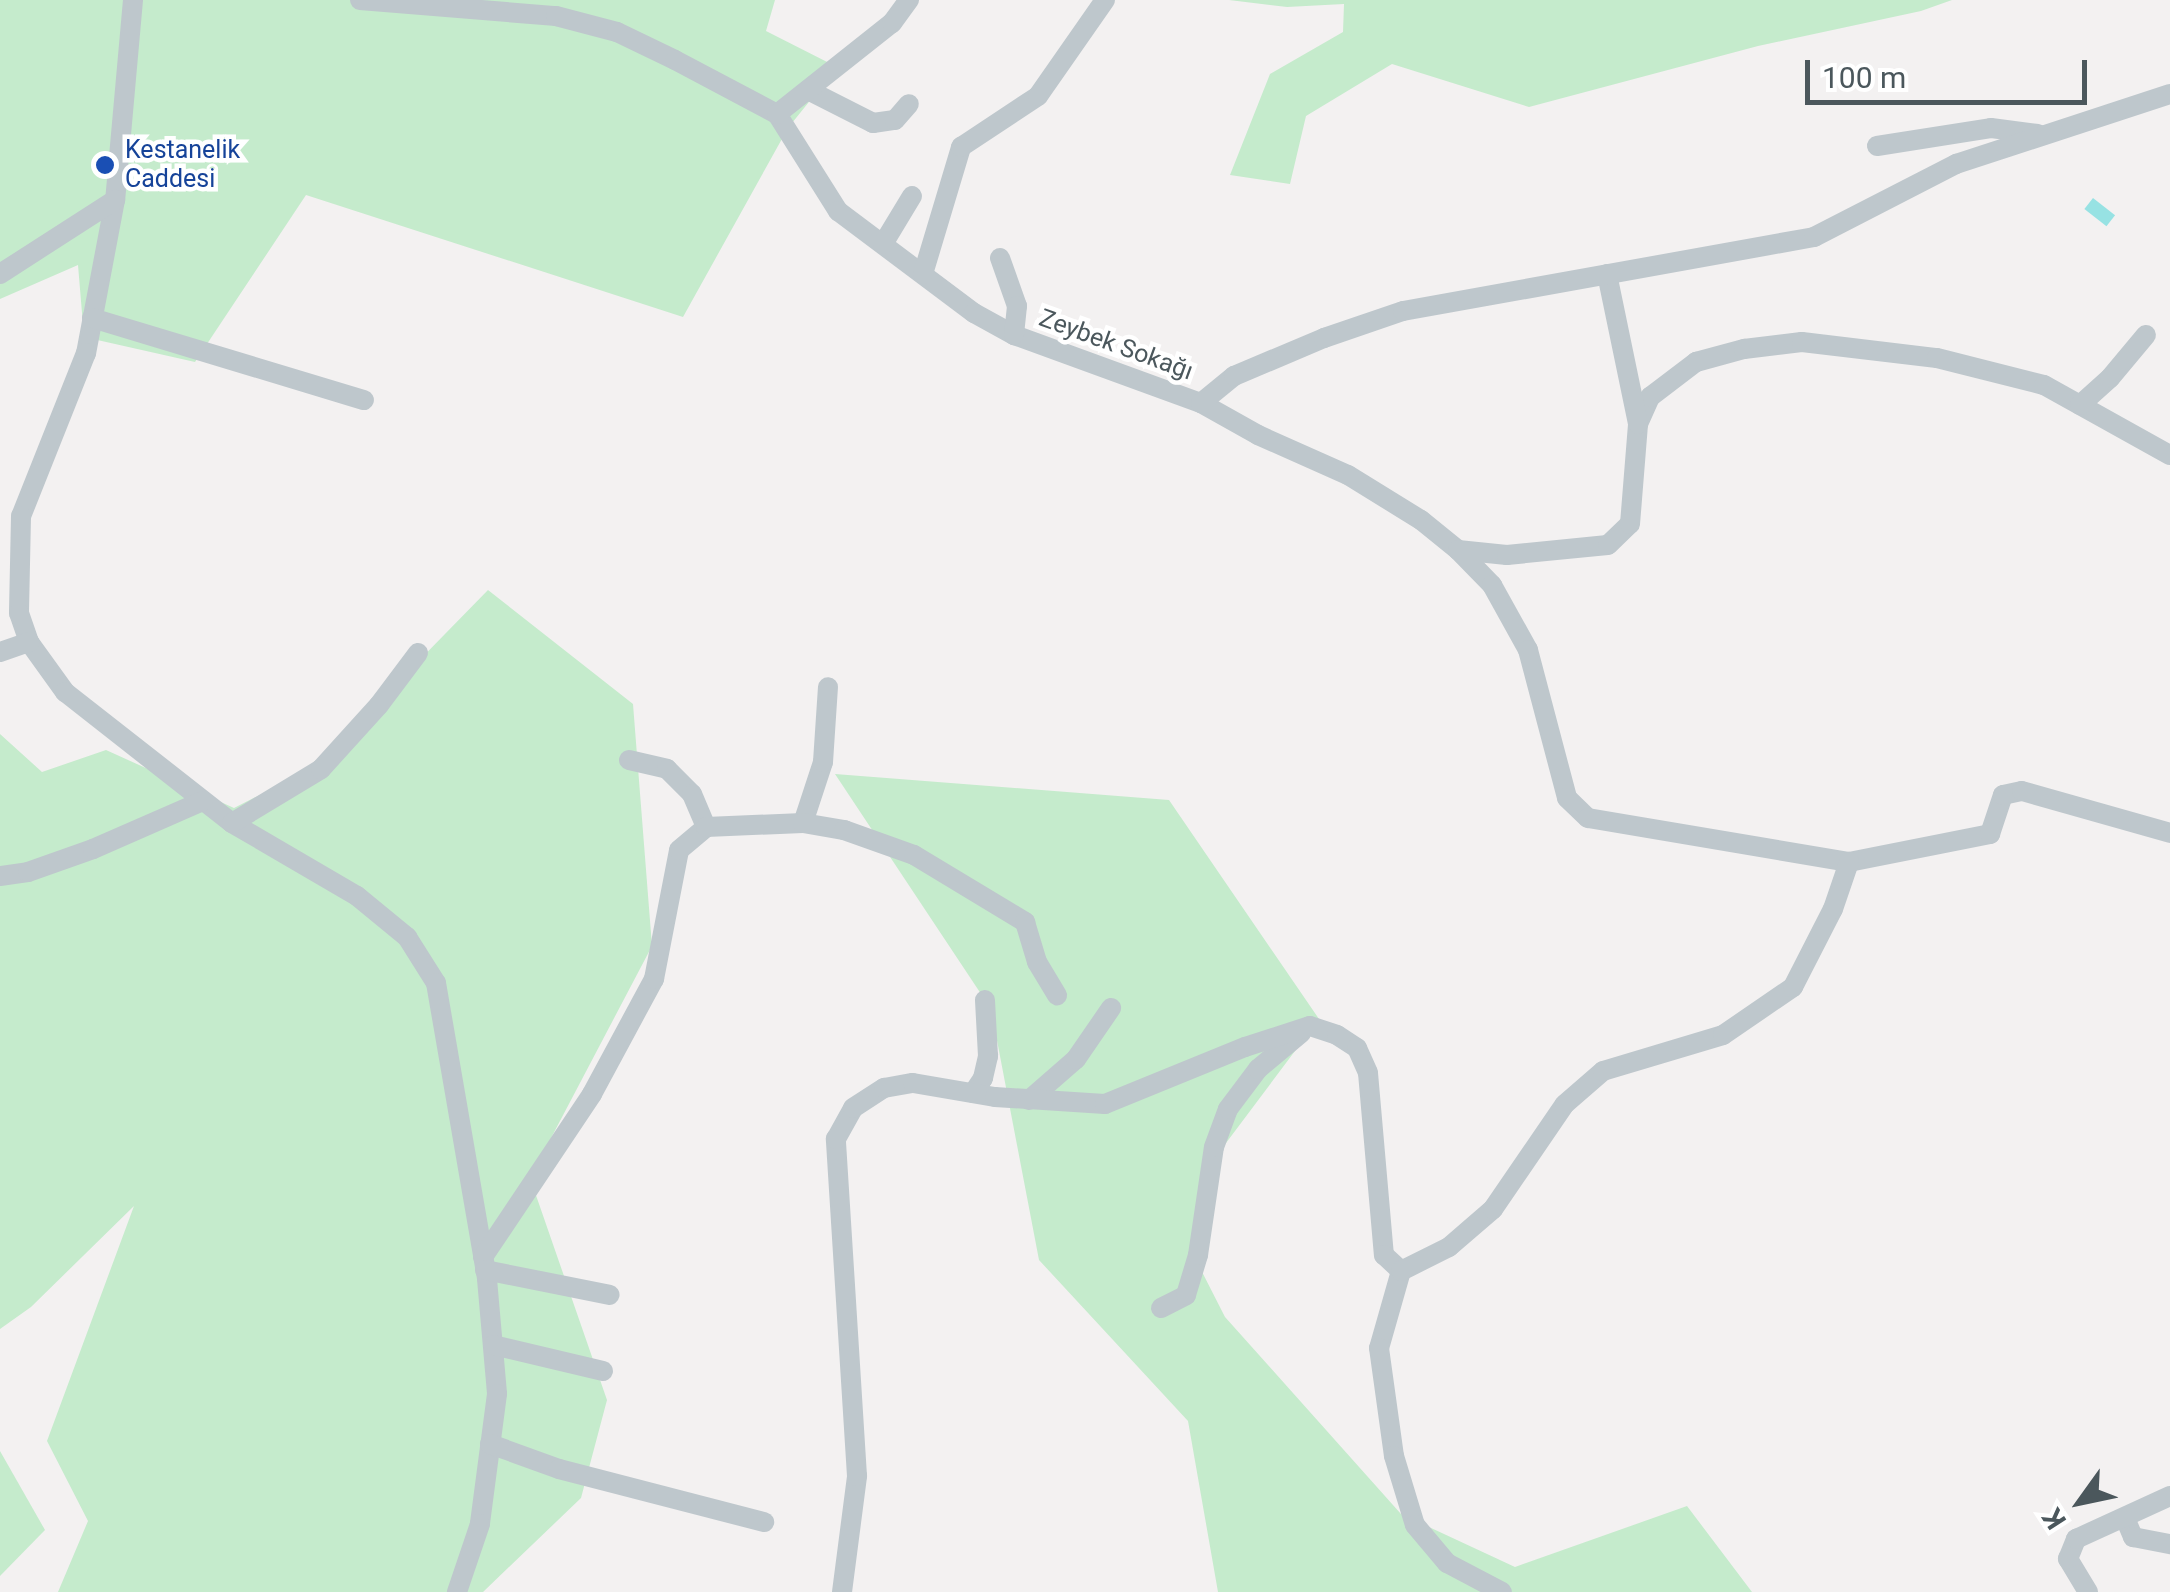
<!DOCTYPE html>
<meta charset="utf-8">
<style>
body{margin:0}
#map{position:relative;width:2170px;height:1592px;overflow:hidden;background:#f3f1f1;font-family:Roboto,sans-serif}
div>[style]{position:absolute}
[style*='--x']{left:calc(var(--x)*1px);top:calc(var(--y)*1px);width:calc(var(--w)*1px);rotate:calc(var(--a)*1deg)}
.green>*{inset:0;background:#c5ebcc}
.water>*{inset:0;background:#97e2e3;transform-origin:0 0}
.minor>*{height:20px;margin:-10px;padding:0 10px;transform-origin:10px;border-radius:10px;background:#bec7cc}
.dots>*{width:28px;height:28px;translate:-50% -50%;box-sizing:border-box;border:5px solid #fff;border-radius:50%}
span{translate:-50% -50%;white-space:nowrap;text-align:center;line-height:1.15;-webkit-text-stroke:9px #fff;paint-order:stroke}
.transit-label{font-size:25px;color:#164399}
.left{translate:0 -50%;text-align:left}
.street-label{font-size:25px;color:#4b575c}
.north{position:absolute;left:2030px;top:1452px;width:100px;height:100px;-webkit-text-stroke:8px #fff;paint-order:stroke;rotate:237deg;font-size:28px;font-weight:700;line-height:40px;text-align:center;color:#4b575c}
.north::after{content:'';display:block;margin:auto;width:35px;height:45px;background:#4b575c;clip-path:polygon(50% 0,100% 100%,50% 72%,0 100%)}
.scale{position:absolute;left:1805px;top:60px;width:282px;height:45px;box-sizing:border-box;border:5px solid #4b575c;border-top:0;padding-left:12px;font-size:30px;line-height:35px;white-space:nowrap;color:#4b575c;-webkit-text-stroke:8px #fff;paint-order:stroke}
</style>
<div id="map">
<div class="green">
<div style="clip-path:polygon(0 0,775px 0,766px 31px,837px 67px,788px 128px,683px 317px,306px 195px,195px 362px,84px 337px,78px 265px,0 299px)"></div>
<div style="clip-path:polygon(1229px 0,1952px 0,1921px 11px,1758px 46px,1529px 107px,1392px 64px,1306px 116px,1290px 184px,1230px 175px,1270px 74px,1343px 32px,1344px 4px,1287px 7px)"></div>
<div style="clip-path:polygon(488px 590px,633px 704px,652px 946px,530px 1178px,607px 1400px,581px 1498px,483px 1592px,58px 1592px,88px 1521px,47px 1441px,134px 1206px,31px 1307px,0 1329px,0 734px,42px 772px,106px 750px,234px 808px,315px 767px)"></div>
<div style="clip-path:polygon(835px 774px,1169px 800px,1319px 1019px,1217px 1155px,1198px 1264px,1225px 1317px,1401px 1514px,1515px 1567px,1687px 1506px,1752px 1592px,1218px 1592px,1188px 1421px,1039px 1260px,991px 1009px)"></div>
<div style="clip-path:polygon(0 1451px,45px 1530px,0 1576px)"></div>
</div>
<div class="water">
<div style="left:2093px;top:198px;width:28px;height:14px;rotate:38deg"></div>
</div>
<div class="minor">
<div style="--x:133;--y:0;--w:201;--a:95.1"></div>
<div style="--x:115;--y:200;--w:156;--a:100.7"></div>
<div style="--x:86;--y:353;--w:175;--a:111.7"></div>
<div style="--x:21;--y:516;--w:97;--a:91.2"></div>
<div style="--x:19;--y:613;--w:31;--a:71"></div>
<div style="--x:29;--y:642;--w:62;--a:54.2"></div>
<div style="--x:65;--y:692;--w:212;--a:38.1"></div>
<div style="--x:232;--y:823;--w:145;--a:30.3"></div>
<div style="--x:357;--y:896;--w:65;--a:39.4"></div>
<div style="--x:407;--y:937;--w:54;--a:57.8"></div>
<div style="--x:436;--y:983;--w:300;--a:80.2"></div>
<div style="--x:487;--y:1279;--w:115;--a:85"></div>
<div style="--x:497;--y:1394;--w:131;--a:97.5"></div>
<div style="--x:480;--y:1524;--w:72;--a:108.7"></div>
<div style="--x:360;--y:0;--w:197;--a:4.7"></div>
<div style="--x:556;--y:16;--w:63;--a:14.7"></div>
<div style="--x:617;--y:32;--w:64;--a:25.8"></div>
<div style="--x:675;--y:60;--w:115;--a:27.9"></div>
<div style="--x:777;--y:114;--w:115;--a:57.8"></div>
<div style="--x:838;--y:211;--w:170;--a:36.9"></div>
<div style="--x:974;--y:313;--w:46;--a:28.8"></div>
<div style="--x:1014;--y:335;--w:199;--a:20"></div>
<div style="--x:1201;--y:403;--w:65;--a:29.3"></div>
<div style="--x:1258;--y:435;--w:98;--a:24"></div>
<div style="--x:1348;--y:475;--w:86;--a:31.7"></div>
<div style="--x:1421;--y:520;--w:48;--a:39"></div>
<div style="--x:1458;--y:550;--w:49;--a:5.8"></div>
<div style="--x:1507;--y:555;--w:101;--a:-5.7"></div>
<div style="--x:1608;--y:545;--w:30;--a:-44"></div>
<div style="--x:1630;--y:524;--w:100;--a:-85.4"></div>
<div style="--x:1638;--y:424;--w:30;--a:-66"></div>
<div style="--x:1650;--y:397;--w:58;--a:-37.3"></div>
<div style="--x:1696;--y:362;--w:50;--a:-15.2"></div>
<div style="--x:1744;--y:349;--w:58;--a:-6.9"></div>
<div style="--x:1802;--y:342;--w:136;--a:6.8"></div>
<div style="--x:1937;--y:358;--w:110;--a:14.2"></div>
<div style="--x:2044;--y:385;--w:144;--a:29.1"></div>
<div style="--x:808;--y:90;--w:73;--a:26.9"></div>
<div style="--x:873;--y:123;--w:22;--a:-8"></div>
<div style="--x:895;--y:120;--w:21;--a:-49"></div>
<div style="--x:777;--y:114;--w:147;--a:-38.4"></div>
<div style="--x:892;--y:23;--w:29;--a:-54"></div>
<div style="--x:1877;--y:146;--w:115;--a:-9"></div>
<div style="--x:1991;--y:128;--w:47;--a:7.3"></div>
<div style="--x:883;--y:244;--w:56;--a:-58.9"></div>
<div style="--x:1000;--y:258;--w:51;--a:70.5"></div>
<div style="--x:1017;--y:306;--w:29;--a:96"></div>
<div style="--x:0;--y:274;--w:137;--a:-32.8"></div>
<div style="--x:923;--y:274;--w:133;--a:-73.3"></div>
<div style="--x:961;--y:147;--w:92;--a:-33.5"></div>
<div style="--x:1038;--y:96;--w:117;--a:-55.1"></div>
<div style="--x:1607;--y:274;--w:153;--a:78.3"></div>
<div style="--x:92;--y:318;--w:284;--a:16.8"></div>
<div style="--x:1201;--y:403;--w:43;--a:-39.3"></div>
<div style="--x:1234;--y:376;--w:98;--a:-22.9"></div>
<div style="--x:1324;--y:338;--w:83;--a:-18.9"></div>
<div style="--x:1403;--y:311;--w:418;--a:-10.2"></div>
<div style="--x:1814;--y:237;--w:160;--a:-27.2"></div>
<div style="--x:1956;--y:164;--w:225;--a:-18.1"></div>
<div style="--x:2080;--y:405;--w:40;--a:-42"></div>
<div style="--x:2110;--y:378;--w:56;--a:-50.1"></div>
<div style="--x:1458;--y:550;--w:49;--a:45.8"></div>
<div style="--x:1492;--y:585;--w:74;--a:61"></div>
<div style="--x:1528;--y:650;--w:153;--a:75.2"></div>
<div style="--x:1567;--y:798;--w:29;--a:44"></div>
<div style="--x:1588;--y:818;--w:265;--a:9.6"></div>
<div style="--x:1849;--y:862;--w:144;--a:-11.2"></div>
<div style="--x:1990;--y:834;--w:41;--a:-71.6"></div>
<div style="--x:2003;--y:795;--w:19;--a:-12"></div>
<div style="--x:2022;--y:791;--w:154;--a:15.8"></div>
<div style="--x:0;--y:652;--w:31;--a:-19"></div>
<div style="--x:629;--y:760;--w:39;--a:13"></div>
<div style="--x:667;--y:769;--w:35;--a:45"></div>
<div style="--x:692;--y:794;--w:36;--a:67"></div>
<div style="--x:232;--y:823;--w:104;--a:-31.2"></div>
<div style="--x:321;--y:769;--w:86;--a:-47.8"></div>
<div style="--x:379;--y:705;--w:65;--a:-53.1"></div>
<div style="--x:803;--y:823;--w:64;--a:-71.8"></div>
<div style="--x:823;--y:762;--w:75;--a:-86.2"></div>
<div style="--x:0;--y:876;--w:28;--a:-8"></div>
<div style="--x:28;--y:872;--w:69;--a:-19.5"></div>
<div style="--x:93;--y:849;--w:120;--a:-23.6"></div>
<div style="--x:973;--y:1093;--w:18;--a:-56"></div>
<div style="--x:983;--y:1078;--w:23;--a:-77"></div>
<div style="--x:988;--y:1056;--w:56;--a:-93.1"></div>
<div style="--x:1029;--y:1100;--w:62;--a:-41.1"></div>
<div style="--x:1076;--y:1059;--w:62;--a:-55.5"></div>
<div style="--x:483;--y:1257;--w:196;--a:-56.2"></div>
<div style="--x:592;--y:1094;--w:131;--a:-61.7"></div>
<div style="--x:654;--y:979;--w:131;--a:-79"></div>
<div style="--x:679;--y:850;--w:35;--a:-40"></div>
<div style="--x:706;--y:827;--w:97;--a:-2.4"></div>
<div style="--x:803;--y:823;--w:42;--a:9.7"></div>
<div style="--x:844;--y:830;--w:74;--a:19.7"></div>
<div style="--x:914;--y:855;--w:130;--a:31.1"></div>
<div style="--x:1025;--y:922;--w:42;--a:73.3"></div>
<div style="--x:1037;--y:962;--w:39;--a:59"></div>
<div style="--x:485;--y:1270;--w:127;--a:11.3"></div>
<div style="--x:1401;--y:1271;--w:80;--a:105.9"></div>
<div style="--x:1379;--y:1348;--w:109;--a:82.1"></div>
<div style="--x:1394;--y:1456;--w:72;--a:73.1"></div>
<div style="--x:1415;--y:1525;--w:50;--a:49.9"></div>
<div style="--x:1447;--y:1563;--w:62;--a:27.8"></div>
<div style="--x:1161;--y:1308;--w:28;--a:-27"></div>
<div style="--x:1186;--y:1295;--w:42;--a:-73.3"></div>
<div style="--x:1198;--y:1255;--w:109;--a:-81.6"></div>
<div style="--x:1214;--y:1147;--w:40;--a:-69.8"></div>
<div style="--x:1228;--y:1109;--w:50;--a:-53.1"></div>
<div style="--x:1258;--y:1069;--w:56;--a:-39.9"></div>
<div style="--x:493;--y:1345;--w:113;--a:13.3"></div>
<div style="--x:490;--y:1444;--w:73;--a:19.9"></div>
<div style="--x:559;--y:1469;--w:212;--a:14.5"></div>
<div style="--x:2125;--y:1518;--w:21;--a:67"></div>
<div style="--x:2133;--y:1537;--w:38;--a:11"></div>
<div style="--x:842;--y:1592;--w:117;--a:-82.6"></div>
<div style="--x:857;--y:1476;--w:338;--a:-93.6"></div>
<div style="--x:836;--y:1139;--w:35;--a:-61"></div>
<div style="--x:853;--y:1108;--w:37;--a:-33"></div>
<div style="--x:884;--y:1088;--w:29;--a:-10"></div>
<div style="--x:913;--y:1083;--w:83;--a:9.7"></div>
<div style="--x:995;--y:1097;--w:110;--a:3.6"></div>
<div style="--x:1105;--y:1104;--w:151;--a:-22.2"></div>
<div style="--x:1245;--y:1047;--w:68;--a:-17.9"></div>
<div style="--x:1310;--y:1026;--w:28;--a:18"></div>
<div style="--x:1337;--y:1035;--w:24;--a:33"></div>
<div style="--x:1357;--y:1048;--w:27;--a:66"></div>
<div style="--x:1368;--y:1073;--w:183;--a:85"></div>
<div style="--x:1384;--y:1255;--w:23;--a:43"></div>
<div style="--x:1401;--y:1271;--w:54;--a:-26.6"></div>
<div style="--x:1449;--y:1247;--w:58;--a:-40.8"></div>
<div style="--x:1493;--y:1209;--w:127;--a:-55.6"></div>
<div style="--x:1565;--y:1104;--w:50;--a:-41"></div>
<div style="--x:1603;--y:1071;--w:125;--a:-16.7"></div>
<div style="--x:1723;--y:1035;--w:85;--a:-34.4"></div>
<div style="--x:1793;--y:987;--w:88;--a:-62.9"></div>
<div style="--x:1833;--y:909;--w:50;--a:-71.2"></div>
<div style="--x:2088;--y:1592;--w:39;--a:-121"></div>
<div style="--x:2068;--y:1559;--w:22;--a:-68"></div>
<div style="--x:2076;--y:1539;--w:103;--a:-24.6"></div>
</div>
<div class="dots">
<div style="left:105px;top:165px;background:#1a4fb4"></div>
</div>
<div class="transit-label">
<span class="left" style="left:125px;top:165px">Kestanelik<br>Caddesi</span>
</div>
<div class="street-label">
<span style="left:1116px;top:345px;rotate:20deg">Zeybek Sokağı</span>
</div>
<div class="north">K</div>
<div class="scale">100 m</div>
</div>
